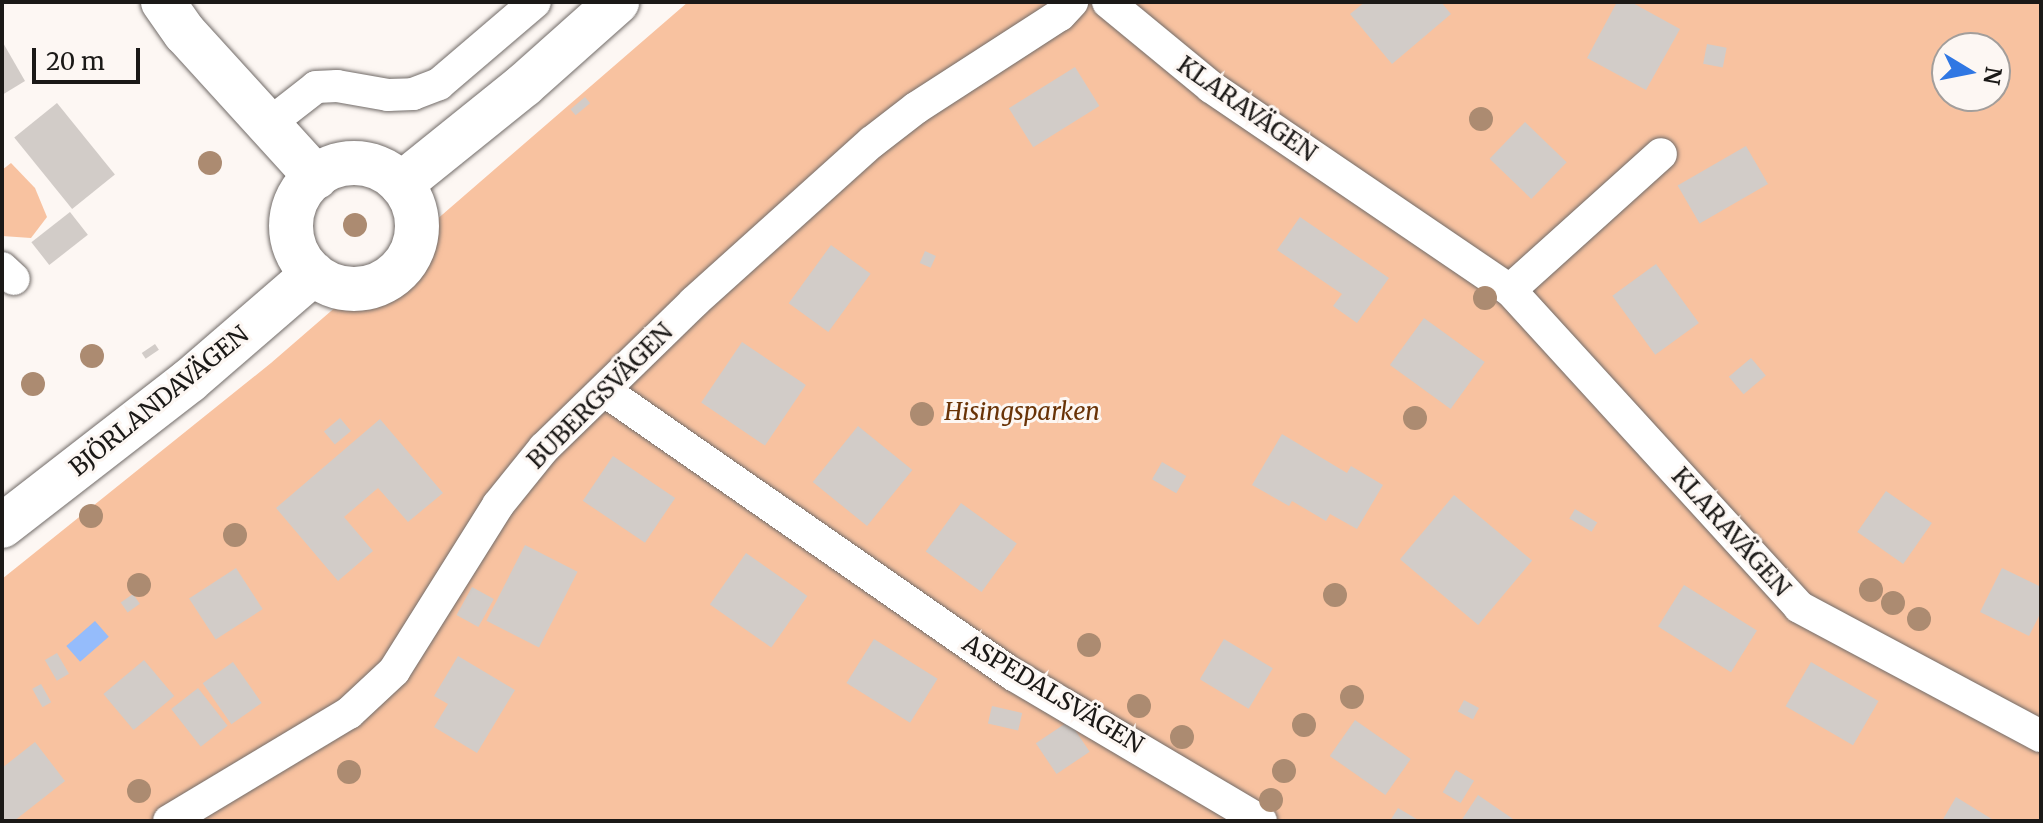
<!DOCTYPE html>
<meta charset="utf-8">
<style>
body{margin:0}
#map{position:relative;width:2043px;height:823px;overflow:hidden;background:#fdf7f3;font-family:Merriweather,serif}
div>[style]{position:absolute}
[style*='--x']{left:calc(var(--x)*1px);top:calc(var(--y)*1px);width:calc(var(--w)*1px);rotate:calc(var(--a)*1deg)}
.green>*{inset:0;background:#f8c2a0}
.water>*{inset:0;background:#95bcfb;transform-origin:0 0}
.building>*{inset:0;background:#d2ccc8;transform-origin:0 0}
.roads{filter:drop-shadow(0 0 2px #716b68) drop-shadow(0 0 2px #716b68)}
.street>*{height:32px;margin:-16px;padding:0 16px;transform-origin:16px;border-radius:16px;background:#fff}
.secondary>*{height:44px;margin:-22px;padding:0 22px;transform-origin:22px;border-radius:22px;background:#fff}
.secondary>.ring{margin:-22px;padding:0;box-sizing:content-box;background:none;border:44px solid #fff;border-radius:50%}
.trees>*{width:24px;height:24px;margin:-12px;border-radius:50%;background:#ac8b71}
span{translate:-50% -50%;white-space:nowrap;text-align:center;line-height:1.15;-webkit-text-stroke:6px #fdf7f3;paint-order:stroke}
.street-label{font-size:24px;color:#1b1917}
.park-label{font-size:24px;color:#693307;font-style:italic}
.frame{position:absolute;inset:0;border:4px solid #1b1917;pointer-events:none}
.north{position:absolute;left:1931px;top:32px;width:80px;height:80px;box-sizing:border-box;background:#fdf7f3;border:2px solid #a39e9b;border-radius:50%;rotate:100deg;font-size:22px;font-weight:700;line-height:32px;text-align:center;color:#1b1917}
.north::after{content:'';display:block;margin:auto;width:28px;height:36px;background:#3077e3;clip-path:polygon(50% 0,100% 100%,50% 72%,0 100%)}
.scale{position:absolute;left:32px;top:48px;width:108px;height:36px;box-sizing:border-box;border:4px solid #1b1917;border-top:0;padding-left:10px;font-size:24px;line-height:28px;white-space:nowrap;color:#1b1917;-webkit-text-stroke:6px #fdf7f3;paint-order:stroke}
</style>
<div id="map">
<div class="green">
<div style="clip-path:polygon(evenodd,688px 2px,2041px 2px,2041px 821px,2px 821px,2px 579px,271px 363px,688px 2px,1947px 48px,1995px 48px,1995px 96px,1947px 96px,1947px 48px)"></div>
<div style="clip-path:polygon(11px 163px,35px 188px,47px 217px,31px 238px,2px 236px,2px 170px)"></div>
</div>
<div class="water">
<div style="left:95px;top:621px;width:21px;height:38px;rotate:49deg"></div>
</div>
<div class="building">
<div style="clip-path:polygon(1365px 2px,1441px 2px,1451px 14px,1392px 64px,1350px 14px)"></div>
<div style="clip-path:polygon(1617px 2px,1631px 2px,1680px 29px,1646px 90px,1587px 58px)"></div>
<div style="clip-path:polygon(2px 41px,25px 81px,2px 95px)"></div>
<div style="left:1707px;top:44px;width:20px;height:20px;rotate:11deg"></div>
<div style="left:1075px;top:67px;width:46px;height:78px;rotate:58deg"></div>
<div style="left:585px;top:97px;width:8px;height:19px;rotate:50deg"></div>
<div style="left:57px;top:103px;width:92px;height:55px;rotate:51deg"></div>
<div style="left:1525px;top:122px;width:58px;height:51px;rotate:44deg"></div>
<div style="left:1746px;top:146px;width:44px;height:79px;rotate:60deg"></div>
<div style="left:70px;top:212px;width:29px;height:49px;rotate:52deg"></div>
<div style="clip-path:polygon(1300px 217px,1389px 278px,1357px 323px,1333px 306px,1342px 294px,1277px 250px)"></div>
<div style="left:831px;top:245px;width:49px;height:72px;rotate:36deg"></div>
<div style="left:925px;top:251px;width:12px;height:13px;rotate:24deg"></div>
<div style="left:1656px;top:264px;width:73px;height:54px;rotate:54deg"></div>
<div style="left:1424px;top:318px;width:75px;height:58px;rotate:36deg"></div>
<div style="left:742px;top:342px;width:77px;height:73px;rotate:34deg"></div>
<div style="left:155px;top:344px;width:7px;height:16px;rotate:56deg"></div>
<div style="left:1751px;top:358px;width:23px;height:29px;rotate:50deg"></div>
<div style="left:340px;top:418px;width:17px;height:21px;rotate:50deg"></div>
<div style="clip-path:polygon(380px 419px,443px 493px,408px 522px,378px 488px,344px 517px,373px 551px,338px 581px,276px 508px)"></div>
<div style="left:858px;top:426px;width:70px;height:72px;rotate:39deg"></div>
<div style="clip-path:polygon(1282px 434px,1347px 473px,1351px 466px,1383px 485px,1357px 529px,1330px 514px,1326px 521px,1292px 501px,1289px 506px,1252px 485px)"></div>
<div style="left:613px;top:456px;width:75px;height:54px;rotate:34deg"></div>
<div style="left:1162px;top:462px;width:28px;height:20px;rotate:30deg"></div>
<div style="left:1886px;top:491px;width:56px;height:50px;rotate:35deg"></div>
<div style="left:1454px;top:495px;width:102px;height:84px;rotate:40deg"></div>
<div style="left:961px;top:503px;width:69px;height:60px;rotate:36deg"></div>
<div style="left:1575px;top:509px;width:26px;height:11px;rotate:31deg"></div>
<div style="left:525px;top:545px;width:59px;height:85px;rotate:27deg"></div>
<div style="left:746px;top:553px;width:75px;height:63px;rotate:35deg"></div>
<div style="left:236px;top:568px;width:49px;height:56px;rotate:57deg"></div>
<div style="clip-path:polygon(2002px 568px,2041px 587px,2041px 612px,2029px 636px,1980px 612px)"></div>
<div style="left:1684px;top:585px;width:86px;height:49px;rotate:32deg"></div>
<div style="left:472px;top:587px;width:25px;height:32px;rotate:29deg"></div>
<div style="left:133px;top:594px;width:12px;height:15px;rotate:55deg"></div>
<div style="left:874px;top:639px;width:75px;height:52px;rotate:32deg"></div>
<div style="left:1224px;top:639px;width:57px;height:47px;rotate:31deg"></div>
<div style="left:57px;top:653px;width:24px;height:14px;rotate:60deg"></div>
<div style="clip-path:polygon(458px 656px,515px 690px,477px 753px,434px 727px,448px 704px,434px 696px)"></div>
<div style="left:144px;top:660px;width:47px;height:53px;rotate:50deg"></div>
<div style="left:233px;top:662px;width:50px;height:37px;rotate:55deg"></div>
<div style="left:1811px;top:662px;width:78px;height:51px;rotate:30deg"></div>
<div style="left:41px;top:684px;width:21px;height:10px;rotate:61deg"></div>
<div style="left:198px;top:688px;width:48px;height:34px;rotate:52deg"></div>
<div style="left:1464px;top:700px;width:17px;height:13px;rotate:28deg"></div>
<div style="left:992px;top:706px;width:31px;height:18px;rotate:13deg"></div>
<div style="left:1355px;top:720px;width:68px;height:44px;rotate:35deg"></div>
<div style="left:1069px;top:721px;width:37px;height:40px;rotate:56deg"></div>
<div style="clip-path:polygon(35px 742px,65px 781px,14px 821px,2px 821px,2px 768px)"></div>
<div style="left:1456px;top:770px;width:21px;height:26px;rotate:31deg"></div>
<div style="clip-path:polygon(1478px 795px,1516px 821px,1461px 821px)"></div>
<div style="clip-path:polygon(1956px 797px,1995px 821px,1942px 821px)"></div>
<div style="clip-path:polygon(1398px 808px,1420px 821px,1390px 821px)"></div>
</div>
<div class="roads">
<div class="street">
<div style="--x:1108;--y:2;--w:134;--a:39.5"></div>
<div style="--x:1211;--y:87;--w:361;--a:34.2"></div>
<div style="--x:1510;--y:290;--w:429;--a:47.6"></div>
<div style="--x:1799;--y:607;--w:274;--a:28.1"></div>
<div style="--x:270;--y:123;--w:58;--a:-38"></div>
<div style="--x:316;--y:87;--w:21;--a:-3"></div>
<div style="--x:337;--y:86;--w:52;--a:10"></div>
<div style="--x:388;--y:95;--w:25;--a:-2"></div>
<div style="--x:413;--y:94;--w:28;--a:-21"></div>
<div style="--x:439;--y:84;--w:126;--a:-40.5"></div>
<div style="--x:2;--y:268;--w:16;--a:43"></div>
<div style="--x:1510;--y:290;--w:203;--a:-42"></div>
<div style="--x:605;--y:391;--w:498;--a:34.8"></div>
<div style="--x:1014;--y:675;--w:287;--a:30.6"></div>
<div style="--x:169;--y:821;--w:210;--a:-31"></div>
<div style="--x:349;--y:713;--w:62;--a:-43"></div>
<div style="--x:394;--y:671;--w:196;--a:-57.9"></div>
<div style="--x:498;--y:505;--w:73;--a:-51.1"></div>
<div style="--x:544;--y:448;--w:209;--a:-44.2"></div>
<div style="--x:694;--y:302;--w:239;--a:-42"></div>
<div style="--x:872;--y:142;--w:56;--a:-37.7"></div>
<div style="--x:916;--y:108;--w:171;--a:-32.9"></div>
<div style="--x:1060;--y:15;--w:18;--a:-47"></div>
</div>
<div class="secondary">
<div style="--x:163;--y:2;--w:38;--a:55"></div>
<div style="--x:185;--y:33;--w:195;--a:47.7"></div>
<div class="ring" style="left:291px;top:163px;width:82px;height:82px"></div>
<div style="--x:401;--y:184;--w:158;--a:-38.8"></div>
<div style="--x:524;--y:85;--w:125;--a:-41.7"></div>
<div style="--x:2;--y:526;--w:237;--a:-37.8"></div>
<div style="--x:189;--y:381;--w:164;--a:-40.8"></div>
</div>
</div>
<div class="trees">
<div style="left:1481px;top:119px"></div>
<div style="left:210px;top:163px"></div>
<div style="left:355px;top:225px"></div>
<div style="left:1485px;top:298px"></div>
<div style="left:92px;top:356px"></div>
<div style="left:33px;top:384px"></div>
<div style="left:922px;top:414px"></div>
<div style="left:1415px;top:418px"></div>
<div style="left:91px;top:516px"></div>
<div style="left:235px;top:535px"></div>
<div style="left:139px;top:585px"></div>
<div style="left:1871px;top:590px"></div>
<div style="left:1335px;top:595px"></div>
<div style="left:1893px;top:603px"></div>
<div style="left:1919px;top:619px"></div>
<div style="left:1089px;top:645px"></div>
<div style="left:1352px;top:697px"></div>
<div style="left:1139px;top:706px"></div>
<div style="left:1304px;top:725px"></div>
<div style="left:1182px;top:737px"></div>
<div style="left:1284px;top:771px"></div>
<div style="left:349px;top:772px"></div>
<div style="left:139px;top:791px"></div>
<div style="left:1271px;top:800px"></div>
</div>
<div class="street-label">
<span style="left:1247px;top:109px;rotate:35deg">KLARAVÄGEN</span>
<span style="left:600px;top:396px;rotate:-45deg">BUBERGSVÄGEN</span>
<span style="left:159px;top:401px;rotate:-39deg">BJÖRLANDAVÄGEN</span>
<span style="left:1731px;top:532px;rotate:48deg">KLARAVÄGEN</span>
<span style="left:1053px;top:694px;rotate:31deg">ASPEDALSVÄGEN</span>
</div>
<div class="park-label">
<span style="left:1022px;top:412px">Hisingsparken</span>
</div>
<div class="frame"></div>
<div class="north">N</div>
<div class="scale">20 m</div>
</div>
